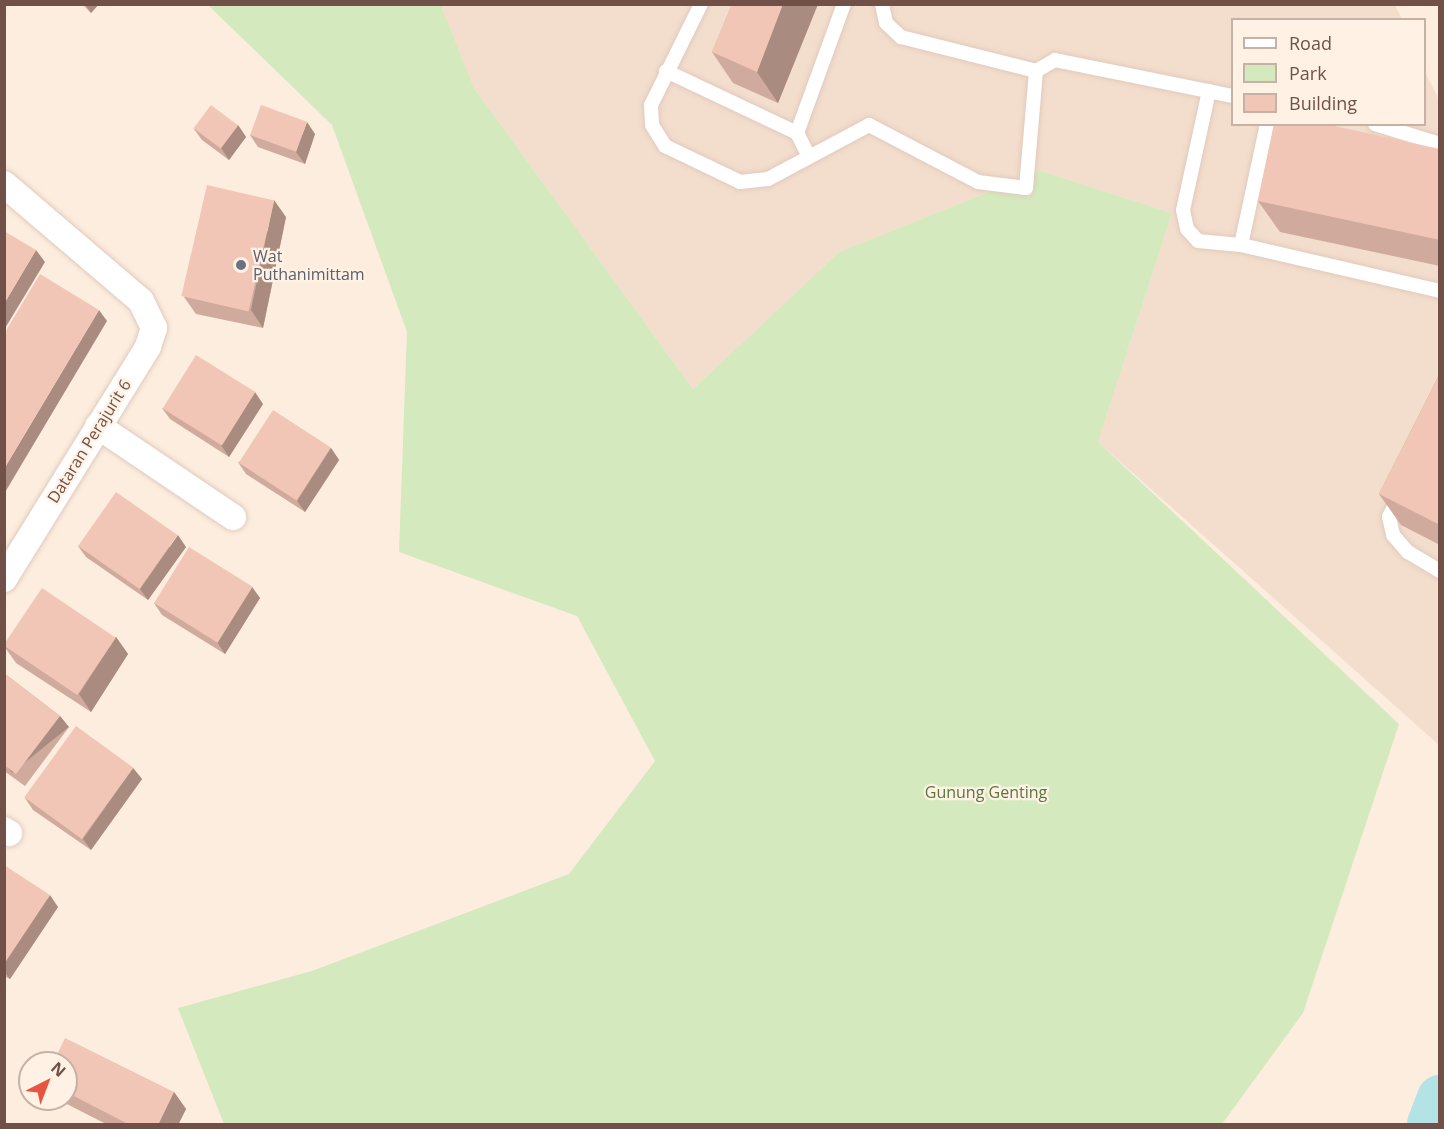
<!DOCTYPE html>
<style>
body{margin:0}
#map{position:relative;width:1444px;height:1129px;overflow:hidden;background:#fcedde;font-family:"Open Sans",sans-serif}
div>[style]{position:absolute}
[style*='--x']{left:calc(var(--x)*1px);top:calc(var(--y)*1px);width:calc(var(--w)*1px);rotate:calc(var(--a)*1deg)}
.residential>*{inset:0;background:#f3ddcc}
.green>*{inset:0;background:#d4e9bd}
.river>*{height:46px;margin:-23px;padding:0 23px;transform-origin:23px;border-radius:23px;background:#b3e3e5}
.roads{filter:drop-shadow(0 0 2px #e1cabd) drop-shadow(0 0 2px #e1cabd)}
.lane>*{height:14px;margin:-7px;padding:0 7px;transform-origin:7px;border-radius:7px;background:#fff}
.street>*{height:26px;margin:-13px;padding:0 13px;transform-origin:13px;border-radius:13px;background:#fff}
.wall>*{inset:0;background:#cfaa9d}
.shaded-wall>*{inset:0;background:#a98b7f;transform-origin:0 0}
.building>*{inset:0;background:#f1c6b6;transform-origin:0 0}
.dots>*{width:16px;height:16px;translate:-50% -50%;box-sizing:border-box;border:3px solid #fff1e4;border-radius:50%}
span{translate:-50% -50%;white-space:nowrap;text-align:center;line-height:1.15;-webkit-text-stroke:4.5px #fff1e4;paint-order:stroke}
.worship-label{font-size:16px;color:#5b616d}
.left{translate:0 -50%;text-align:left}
.street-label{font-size:16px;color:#715147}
.park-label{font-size:16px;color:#56783f}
.frame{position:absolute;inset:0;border:6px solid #715147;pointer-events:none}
.legend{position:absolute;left:1231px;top:18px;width:195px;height:108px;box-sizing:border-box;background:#fff1e4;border:2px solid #c6b1a5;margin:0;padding:8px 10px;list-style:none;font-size:18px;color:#715147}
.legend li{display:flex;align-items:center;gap:12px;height:30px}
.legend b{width:30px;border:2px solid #c6b1a5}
.north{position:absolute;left:18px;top:1051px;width:60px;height:60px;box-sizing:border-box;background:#fff1e4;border:2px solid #c6b1a5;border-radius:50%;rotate:42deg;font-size:16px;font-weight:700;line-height:24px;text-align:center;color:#715147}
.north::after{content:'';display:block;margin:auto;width:21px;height:27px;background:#e75442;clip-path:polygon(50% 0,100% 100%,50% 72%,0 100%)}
</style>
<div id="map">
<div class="residential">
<div style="clip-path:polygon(441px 5px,1395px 5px,1402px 19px,1232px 20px,1232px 124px,1424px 124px,1425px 72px,1439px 100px,1439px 745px,1098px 442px,1172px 213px,1041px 171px,839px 252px,693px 389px,474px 88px)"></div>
</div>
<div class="green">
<div style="clip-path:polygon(208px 5px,441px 5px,474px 88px,693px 389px,839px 252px,1041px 171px,1172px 213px,1098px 442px,1399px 724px,1303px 1013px,1222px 1124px,224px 1124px,178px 1008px,312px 971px,569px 874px,655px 761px,577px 616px,399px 552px,407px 332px,332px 125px)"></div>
</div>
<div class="river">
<div style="--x:1430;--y:1124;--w:28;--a:-69"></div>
</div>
<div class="roads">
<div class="lane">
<div style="--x:701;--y:4;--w:113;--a:116.3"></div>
<div style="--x:651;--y:105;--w:20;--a:87"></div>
<div style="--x:652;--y:125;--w:25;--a:58"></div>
<div style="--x:665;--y:146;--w:83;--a:25.6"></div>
<div style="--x:740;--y:182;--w:28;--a:-6"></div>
<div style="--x:768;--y:179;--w:115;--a:-28.1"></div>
<div style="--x:869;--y:125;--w:123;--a:27.6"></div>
<div style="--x:978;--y:182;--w:48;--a:7.1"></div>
<div style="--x:1026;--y:188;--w:117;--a:-85.1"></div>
<div style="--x:882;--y:4;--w:19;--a:78"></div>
<div style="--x:886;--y:23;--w:21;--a:43"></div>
<div style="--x:901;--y:37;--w:139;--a:14.1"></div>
<div style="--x:1036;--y:71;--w:22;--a:-30"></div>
<div style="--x:1055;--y:60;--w:181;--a:11.5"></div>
<div style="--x:666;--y:71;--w:145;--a:25.3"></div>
<div style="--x:797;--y:133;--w:25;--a:63"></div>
<div style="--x:1209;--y:91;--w:122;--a:102.3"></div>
<div style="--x:1183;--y:210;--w:19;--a:78"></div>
<div style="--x:1187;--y:229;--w:16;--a:47"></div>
<div style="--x:1198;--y:241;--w:43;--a:5.3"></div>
<div style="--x:1241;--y:245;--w:204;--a:13"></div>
<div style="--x:1375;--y:124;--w:68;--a:17.1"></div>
<div style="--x:797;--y:133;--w:137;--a:-70"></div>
<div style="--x:1241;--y:245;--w:124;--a:-77.9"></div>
<div style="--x:1399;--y:497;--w:22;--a:117"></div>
<div style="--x:1389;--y:517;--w:18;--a:77"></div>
<div style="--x:1393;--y:535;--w:23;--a:49"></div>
<div style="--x:1408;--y:552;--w:37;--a:31"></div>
</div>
<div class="street">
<div style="--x:4;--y:184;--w:180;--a:40.5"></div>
<div style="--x:141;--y:301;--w:30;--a:64"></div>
<div style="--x:154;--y:328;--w:20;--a:108"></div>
<div style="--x:148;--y:347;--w:273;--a:121.8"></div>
<div style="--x:98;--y:426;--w:163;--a:34"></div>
<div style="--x:4;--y:830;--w:6;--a:31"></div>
</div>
</div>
<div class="wall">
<div style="clip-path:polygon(82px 4px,99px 4px,91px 13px)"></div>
<div style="clip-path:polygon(732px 4px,818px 4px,778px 103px,733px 83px,712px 52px)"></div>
<div style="clip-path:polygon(238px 125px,246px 137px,229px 160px,202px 140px,194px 129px)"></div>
<div style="clip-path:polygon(315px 134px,305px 164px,258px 147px,250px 135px)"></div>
<div style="clip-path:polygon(1440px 149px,1440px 266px,1280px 232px,1258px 201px)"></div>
<div style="clip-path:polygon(286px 217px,263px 328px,196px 314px,184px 297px)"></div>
<div style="clip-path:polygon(1440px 373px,1440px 545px,1401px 525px,1379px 494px)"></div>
<div style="clip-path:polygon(263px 404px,229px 457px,170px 419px,162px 408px)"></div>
<div style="clip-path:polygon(331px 448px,339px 460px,305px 512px,246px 474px,238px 462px)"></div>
<div style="clip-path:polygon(78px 546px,186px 547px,148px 600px,86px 557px)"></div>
<div style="clip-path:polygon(252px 587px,260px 598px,225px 654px,162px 615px,154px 603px)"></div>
<div style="clip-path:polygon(116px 637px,128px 654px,91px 712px,16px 663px,4px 646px)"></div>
<div style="clip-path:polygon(4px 673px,60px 716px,69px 727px,25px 786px,4px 771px)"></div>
<div style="clip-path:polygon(133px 768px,142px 779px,91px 850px,33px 810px,25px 798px)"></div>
<div style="clip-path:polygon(4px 865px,58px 907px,10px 979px,4px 976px)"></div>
<div style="clip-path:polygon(66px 1063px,174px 1092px,186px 1109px,178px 1125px,108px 1125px,57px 1099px,66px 1099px)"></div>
</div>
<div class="shaded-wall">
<div style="clip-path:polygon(85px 4px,99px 4px,91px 13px)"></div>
<div style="clip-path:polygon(783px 4px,818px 4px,778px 103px,757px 72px)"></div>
<div style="clip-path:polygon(307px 122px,315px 134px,305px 164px,296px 152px)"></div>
<div style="clip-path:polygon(238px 125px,246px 137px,229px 160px,221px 148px)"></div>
<div style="clip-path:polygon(274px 200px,286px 217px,263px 328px,251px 310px)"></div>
<div style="clip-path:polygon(36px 250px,45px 262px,4px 330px,4px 304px)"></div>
<div style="clip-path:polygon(99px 310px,107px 321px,4px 494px,4px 469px)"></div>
<div style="clip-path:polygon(255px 392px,263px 404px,229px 457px,221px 445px)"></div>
<div style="clip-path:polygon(331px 448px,339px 460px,305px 512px,297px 501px)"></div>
<div style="clip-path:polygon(178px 535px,186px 547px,148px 600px,140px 589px)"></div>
<div style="clip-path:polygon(252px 587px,260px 598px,225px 654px,217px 642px)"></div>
<div style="clip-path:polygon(116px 637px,128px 654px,91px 712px,79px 694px)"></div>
<div style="left:60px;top:716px;width:14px;height:73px;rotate:51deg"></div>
<div style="clip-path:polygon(133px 768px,142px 779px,91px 850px,83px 839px)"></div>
<div style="clip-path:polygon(50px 895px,58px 907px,10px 979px,4px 971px,4px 964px)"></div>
<div style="clip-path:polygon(174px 1092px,186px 1109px,178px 1125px,158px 1125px)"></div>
</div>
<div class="building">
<div style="clip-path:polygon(732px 4px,783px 4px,757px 72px,712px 52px)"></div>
<div style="left:211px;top:105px;width:34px;height:29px;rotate:37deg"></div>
<div style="left:261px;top:105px;width:49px;height:32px;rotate:20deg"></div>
<div style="clip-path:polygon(1274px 124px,1325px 124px,1440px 149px,1440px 240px,1258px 201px)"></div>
<div style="left:207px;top:185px;width:69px;height:114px;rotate:13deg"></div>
<div style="clip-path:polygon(4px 231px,36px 250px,4px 304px)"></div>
<div style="clip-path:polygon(40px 274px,99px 310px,4px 469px,4px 334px)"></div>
<div style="left:196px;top:355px;width:70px;height:63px;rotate:32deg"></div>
<div style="clip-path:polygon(1440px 373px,1440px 525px,1379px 494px)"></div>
<div style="left:273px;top:410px;width:69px;height:63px;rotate:33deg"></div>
<div style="left:116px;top:492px;width:75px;height:66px;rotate:35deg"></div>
<div style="left:189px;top:547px;width:75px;height:66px;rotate:32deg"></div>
<div style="left:42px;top:588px;width:89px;height:69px;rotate:34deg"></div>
<div style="clip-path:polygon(4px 673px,60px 716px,16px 774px,4px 765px)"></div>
<div style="left:76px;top:726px;width:71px;height:88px;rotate:36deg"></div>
<div style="clip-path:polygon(4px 865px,50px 895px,4px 964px)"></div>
<div style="clip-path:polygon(65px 1038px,174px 1092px,158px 1125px,130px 1125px,66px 1092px,66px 1063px,53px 1063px)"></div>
</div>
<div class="dots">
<div style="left:241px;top:265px;background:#6b7280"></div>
</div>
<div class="worship-label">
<span class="left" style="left:253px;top:265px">Wat<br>Puthanimittam</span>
</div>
<div class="street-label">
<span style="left:89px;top:441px;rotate:-58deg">Dataran Perajurit 6</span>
</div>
<div class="park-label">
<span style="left:986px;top:792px">Gunung Genting</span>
</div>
<div class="frame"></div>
<ul class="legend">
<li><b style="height:8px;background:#fff"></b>Road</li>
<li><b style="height:16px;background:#d4e9bd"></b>Park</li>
<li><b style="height:16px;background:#f1c6b6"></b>Building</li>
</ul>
<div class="north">N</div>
</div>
